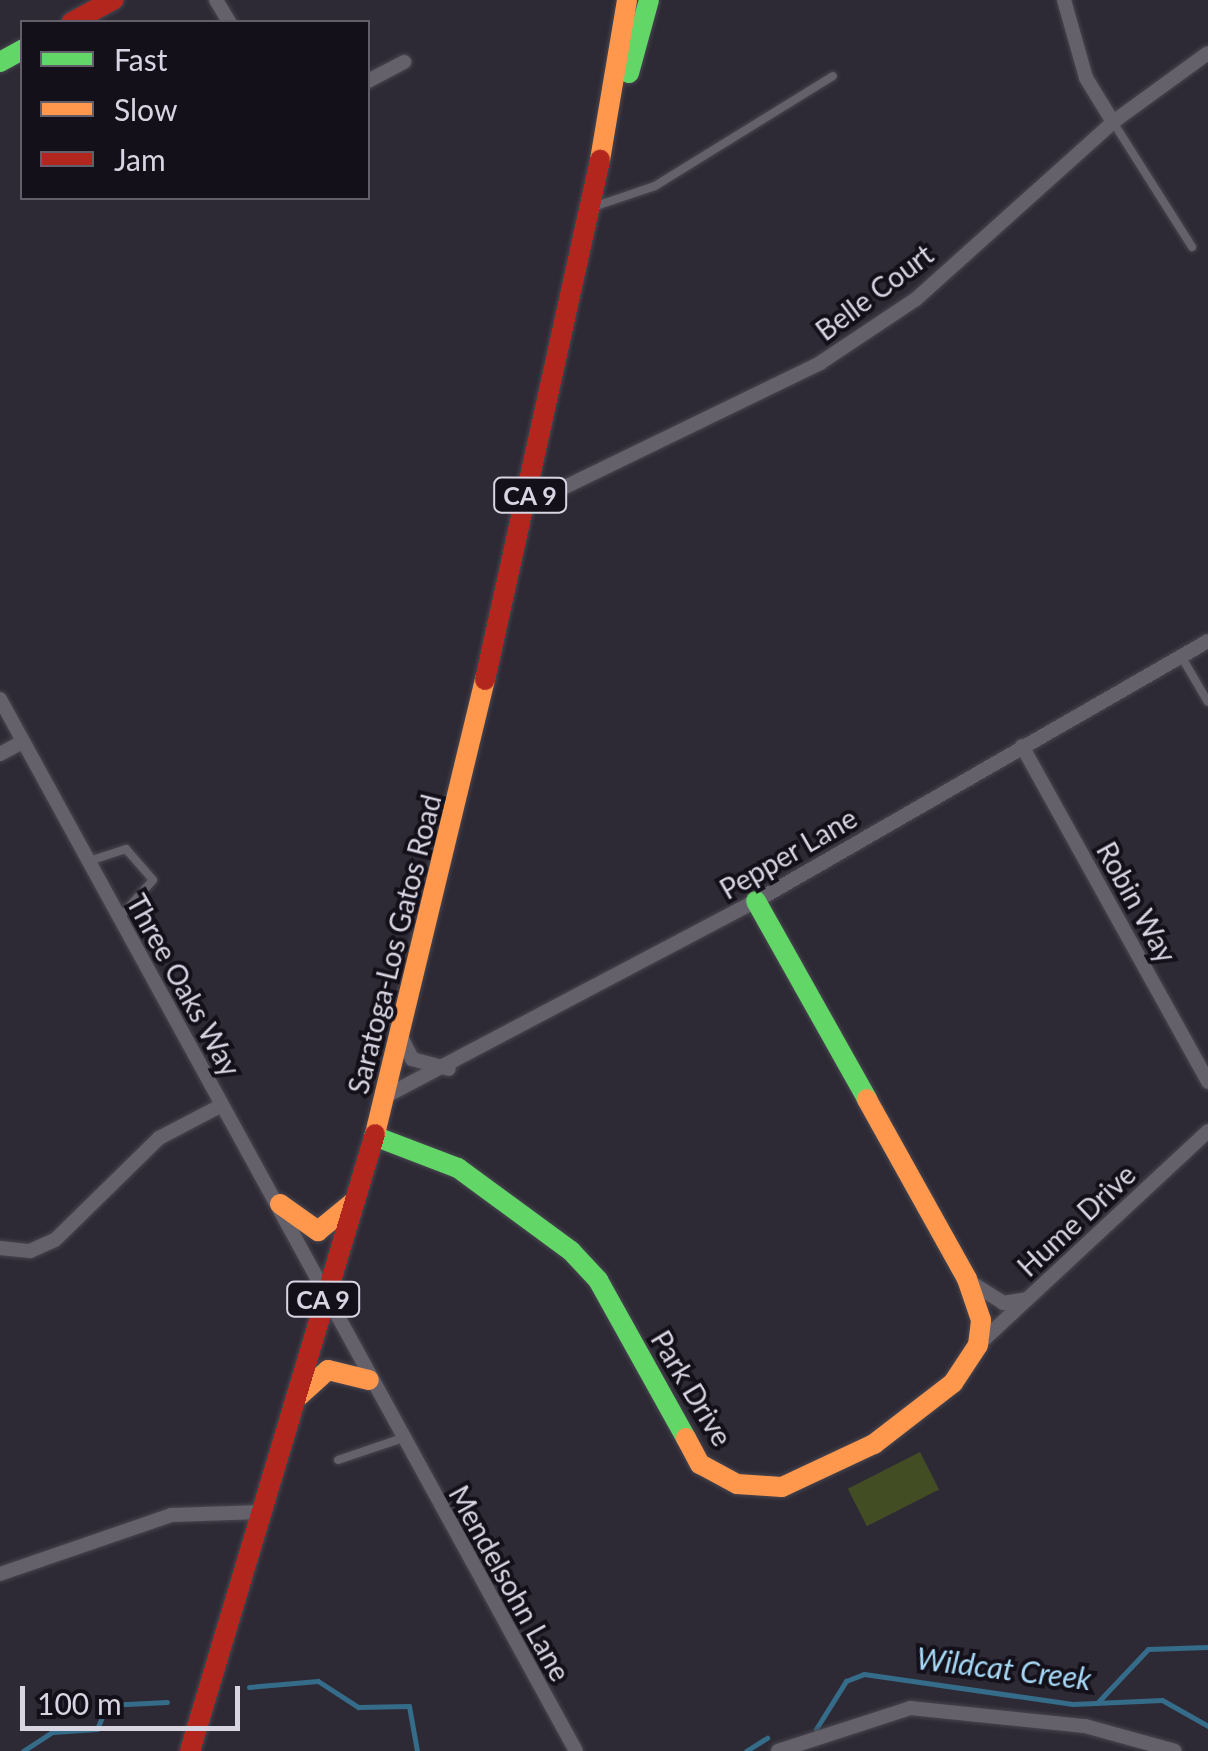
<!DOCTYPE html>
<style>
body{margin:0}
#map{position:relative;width:1208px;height:1751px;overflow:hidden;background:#2d2a35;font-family:Lato,sans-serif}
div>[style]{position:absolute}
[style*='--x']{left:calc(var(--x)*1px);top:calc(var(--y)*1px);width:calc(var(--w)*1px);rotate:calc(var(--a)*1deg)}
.green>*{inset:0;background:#434d24;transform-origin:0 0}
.stream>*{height:5px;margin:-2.5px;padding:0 2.5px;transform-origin:2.5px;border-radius:2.5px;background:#356c8a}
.roads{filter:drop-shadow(0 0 2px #484650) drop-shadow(0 0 2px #484650)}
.lane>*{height:8px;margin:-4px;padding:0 4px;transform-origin:4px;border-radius:4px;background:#64616b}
.street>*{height:14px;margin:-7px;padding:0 7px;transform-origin:7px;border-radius:7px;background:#64616b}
.fast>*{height:20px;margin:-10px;padding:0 10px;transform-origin:10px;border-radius:10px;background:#63d668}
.slow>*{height:20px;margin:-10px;padding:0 10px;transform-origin:10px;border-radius:10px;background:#ff974d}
.jam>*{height:20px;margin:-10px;padding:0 10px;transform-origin:10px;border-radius:10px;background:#b3261e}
span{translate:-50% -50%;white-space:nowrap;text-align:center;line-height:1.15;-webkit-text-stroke:8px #13101a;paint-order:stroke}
.shield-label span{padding:2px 8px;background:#13101a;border:2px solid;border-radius:8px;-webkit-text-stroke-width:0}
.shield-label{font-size:25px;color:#d8d5e3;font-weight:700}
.street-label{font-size:28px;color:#d8d5e3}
.water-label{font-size:30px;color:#a7d9f6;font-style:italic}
.legend{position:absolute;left:20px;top:20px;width:350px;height:180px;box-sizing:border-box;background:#13101a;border:2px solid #625f6a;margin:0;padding:12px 18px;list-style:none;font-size:30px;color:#d8d5e3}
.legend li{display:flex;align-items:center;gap:20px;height:50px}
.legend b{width:50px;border:2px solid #625f6a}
.scale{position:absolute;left:20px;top:1686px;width:220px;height:45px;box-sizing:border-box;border:5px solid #d8d5e3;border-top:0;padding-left:12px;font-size:30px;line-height:35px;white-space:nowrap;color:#d8d5e3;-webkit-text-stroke:8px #13101a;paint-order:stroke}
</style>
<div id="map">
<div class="green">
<div style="left:920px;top:1452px;width:42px;height:81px;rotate:63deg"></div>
</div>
<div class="stream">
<div style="--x:249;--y:1687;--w:69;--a:-5"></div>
<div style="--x:318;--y:1681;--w:48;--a:33"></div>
<div style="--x:358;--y:1707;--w:51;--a:-1.1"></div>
<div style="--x:409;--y:1706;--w:46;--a:79.9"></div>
<div style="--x:1097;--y:1703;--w:74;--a:-46.6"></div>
<div style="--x:1148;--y:1649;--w:60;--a:-1.9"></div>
<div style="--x:816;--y:1729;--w:57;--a:-58"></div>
<div style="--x:846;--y:1681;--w:19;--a:-21"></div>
<div style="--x:864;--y:1674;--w:211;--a:8.2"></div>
<div style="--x:1073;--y:1704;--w:89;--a:-2.6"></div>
<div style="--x:1162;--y:1700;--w:53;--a:29.5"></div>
<div style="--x:23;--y:1751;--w:35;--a:-33"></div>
<div style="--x:52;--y:1732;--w:45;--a:-3.8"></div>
<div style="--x:97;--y:1729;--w:26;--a:-67"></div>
<div style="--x:107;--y:1705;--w:60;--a:-2.9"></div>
<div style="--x:746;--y:1751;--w:25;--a:-32"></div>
</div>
<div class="roads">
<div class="lane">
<div style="--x:1113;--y:122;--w:148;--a:57.7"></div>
<div style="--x:596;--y:206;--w:62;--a:-18.7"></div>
<div style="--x:655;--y:186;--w:209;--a:-31.7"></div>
<div style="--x:1181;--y:656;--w:53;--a:59.6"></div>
<div style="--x:89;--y:861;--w:39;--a:-18"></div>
<div style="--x:126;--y:849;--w:41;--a:48.9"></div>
<div style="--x:153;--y:880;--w:51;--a:131.8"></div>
<div style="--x:338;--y:1460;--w:65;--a:-18.7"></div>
</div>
<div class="street">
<div style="--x:216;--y:0;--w:26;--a:59"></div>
<div style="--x:1064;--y:0;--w:81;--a:74.2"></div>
<div style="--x:1086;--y:78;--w:52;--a:58.5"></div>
<div style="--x:368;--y:81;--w:41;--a:-27.8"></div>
<div style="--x:528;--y:505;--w:325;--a:-25.9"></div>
<div style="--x:820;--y:363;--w:115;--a:-33.7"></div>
<div style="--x:916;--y:299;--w:265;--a:-41.9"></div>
<div style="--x:1113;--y:122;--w:117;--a:-36"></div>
<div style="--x:0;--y:699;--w:1199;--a:61.3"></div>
<div style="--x:1022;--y:746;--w:384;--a:61"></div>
<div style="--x:0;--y:754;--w:26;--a:-28"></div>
<div style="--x:401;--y:1037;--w:25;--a:63"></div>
<div style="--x:412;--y:1059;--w:38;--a:15"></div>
<div style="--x:386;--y:1096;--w:418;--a:-27.8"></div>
<div style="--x:756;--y:901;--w:521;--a:-29.91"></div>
<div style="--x:0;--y:1248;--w:30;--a:6"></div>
<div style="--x:30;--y:1251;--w:27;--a:-24"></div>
<div style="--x:55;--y:1240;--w:146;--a:-44.4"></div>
<div style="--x:159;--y:1138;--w:71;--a:-27.6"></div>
<div style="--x:970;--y:1282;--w:39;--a:32"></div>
<div style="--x:1003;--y:1303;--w:24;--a:-9"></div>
<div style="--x:979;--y:1344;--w:313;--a:-42.9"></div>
<div style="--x:0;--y:1574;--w:181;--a:-19"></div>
<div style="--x:171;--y:1515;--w:87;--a:-2"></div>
<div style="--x:778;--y:1751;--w:139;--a:-18"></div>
<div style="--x:910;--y:1708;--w:176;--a:5.9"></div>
<div style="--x:1085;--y:1726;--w:93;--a:15.5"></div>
</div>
<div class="fast">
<div style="--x:0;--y:62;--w:25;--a:-29"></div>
<div style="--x:629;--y:73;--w:76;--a:-74.7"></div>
<div style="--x:756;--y:901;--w:227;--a:60.7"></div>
<div style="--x:374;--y:1136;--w:90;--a:20.9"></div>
<div style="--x:458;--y:1168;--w:140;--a:36.3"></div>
<div style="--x:571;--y:1251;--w:40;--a:47"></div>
<div style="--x:598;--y:1280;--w:181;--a:60.9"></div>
</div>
<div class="slow">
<div style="--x:600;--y:160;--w:162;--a:-80.4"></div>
<div style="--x:375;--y:1134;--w:467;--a:-76.4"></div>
<div style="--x:280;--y:1204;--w:47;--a:35.4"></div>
<div style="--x:318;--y:1231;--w:43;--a:-39.3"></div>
<div style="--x:299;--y:1396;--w:39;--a:-42"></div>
<div style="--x:328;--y:1370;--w:42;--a:13.7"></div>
<div style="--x:686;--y:1438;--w:30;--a:62"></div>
<div style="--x:700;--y:1464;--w:42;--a:28.4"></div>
<div style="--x:737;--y:1484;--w:45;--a:3.8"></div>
<div style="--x:782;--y:1487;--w:102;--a:-25.1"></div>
<div style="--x:874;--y:1444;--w:100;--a:-37.7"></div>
<div style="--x:953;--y:1383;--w:45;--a:-56.7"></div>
<div style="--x:978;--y:1345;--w:25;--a:-83"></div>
<div style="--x:981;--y:1320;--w:43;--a:-108.9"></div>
<div style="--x:967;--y:1279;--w:206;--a:-119.1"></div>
</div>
<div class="jam">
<div style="--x:72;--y:22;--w:47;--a:-28.2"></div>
<div style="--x:485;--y:680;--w:533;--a:-77.53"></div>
<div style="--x:190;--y:1751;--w:644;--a:-73.31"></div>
</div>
</div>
<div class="shield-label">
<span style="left:530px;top:495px">CA 9</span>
<span style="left:323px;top:1299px">CA 9</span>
</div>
<div class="street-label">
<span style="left:874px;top:292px;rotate:-37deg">Belle Court</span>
<span style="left:788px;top:853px;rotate:-30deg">Pepper Lane</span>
<span style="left:1137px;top:902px;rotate:61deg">Robin Way</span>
<span style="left:394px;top:944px;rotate:-76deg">Saratoga-Los Gatos Road</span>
<span style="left:184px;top:985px;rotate:61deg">Three Oaks Way</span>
<span style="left:1076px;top:1220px;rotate:-43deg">Hume Drive</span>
<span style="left:692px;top:1388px;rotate:59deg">Park Drive</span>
<span style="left:510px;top:1583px;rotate:61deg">Mendelsohn Lane</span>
</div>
<div class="water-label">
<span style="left:1004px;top:1668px;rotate:7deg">Wildcat Creek</span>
</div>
<ul class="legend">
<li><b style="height:12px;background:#63d668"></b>Fast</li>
<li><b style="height:12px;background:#ff974d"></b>Slow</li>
<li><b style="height:12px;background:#b3261e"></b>Jam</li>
</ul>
<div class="scale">100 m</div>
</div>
